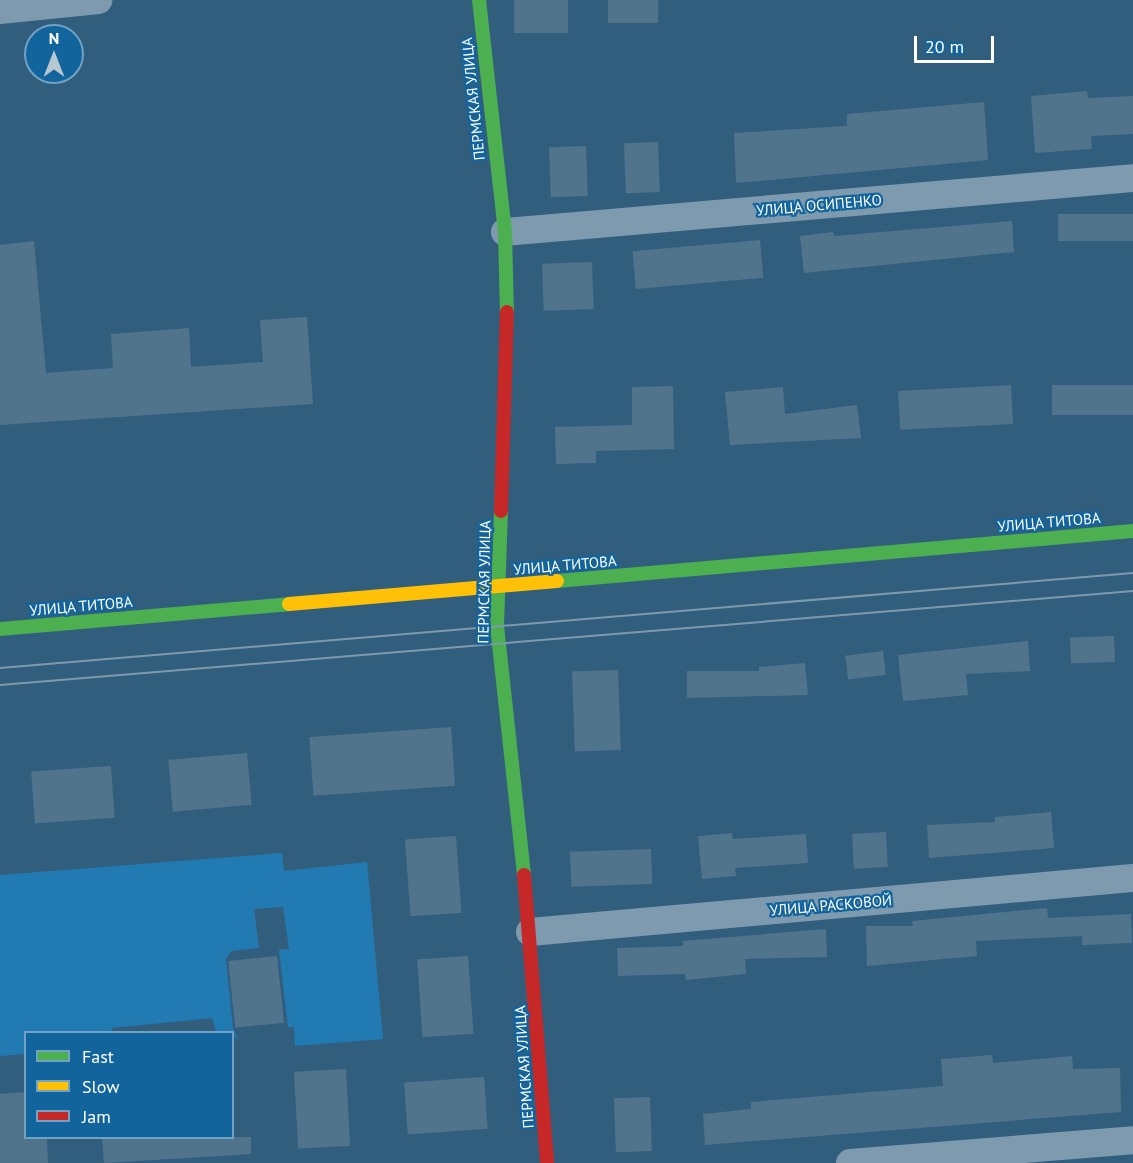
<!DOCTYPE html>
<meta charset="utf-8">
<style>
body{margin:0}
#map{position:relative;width:1133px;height:1163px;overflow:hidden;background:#325e7e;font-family:"PT Sans",sans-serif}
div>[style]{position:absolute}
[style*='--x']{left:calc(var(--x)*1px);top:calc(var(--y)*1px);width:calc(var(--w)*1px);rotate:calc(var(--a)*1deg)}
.green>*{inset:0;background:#227ab2}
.building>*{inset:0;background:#51748d;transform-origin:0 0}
.street>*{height:28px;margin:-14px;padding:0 14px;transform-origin:14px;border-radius:14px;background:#7d9aae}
.fast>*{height:14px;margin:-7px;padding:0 7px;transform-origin:7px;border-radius:7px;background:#4caf50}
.slow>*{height:14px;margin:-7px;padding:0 7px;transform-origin:7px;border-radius:7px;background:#ffc107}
.jam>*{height:14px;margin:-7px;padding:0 7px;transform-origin:7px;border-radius:7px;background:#c62828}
.tram>*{height:1.5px;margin:-0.75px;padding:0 0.75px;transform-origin:0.75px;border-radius:0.75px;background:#7d9aad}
span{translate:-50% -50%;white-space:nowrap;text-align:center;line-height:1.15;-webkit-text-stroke:4.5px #12649d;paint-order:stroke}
.street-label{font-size:15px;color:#fff}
.legend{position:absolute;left:24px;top:1031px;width:210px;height:108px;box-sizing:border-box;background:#12649d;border:2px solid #71a2c4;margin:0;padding:8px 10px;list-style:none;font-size:18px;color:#fff}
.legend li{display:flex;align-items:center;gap:12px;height:30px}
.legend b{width:30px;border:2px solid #71a2c4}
.north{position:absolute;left:24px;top:24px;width:60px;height:60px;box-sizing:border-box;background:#12649d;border:2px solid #71a2c4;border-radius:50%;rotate:0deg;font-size:16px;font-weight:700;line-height:24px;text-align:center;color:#fff}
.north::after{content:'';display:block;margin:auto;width:21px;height:27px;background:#b7c7d2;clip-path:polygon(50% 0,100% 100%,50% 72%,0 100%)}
.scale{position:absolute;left:914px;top:36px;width:80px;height:27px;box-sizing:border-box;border:3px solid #fff;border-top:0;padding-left:8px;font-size:18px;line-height:21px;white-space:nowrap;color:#fff;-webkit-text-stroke:4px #12649d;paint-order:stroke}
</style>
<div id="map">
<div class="green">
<div style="clip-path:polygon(282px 853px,284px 871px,367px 862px,383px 1039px,295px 1046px,294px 1027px,288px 1027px,279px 950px,289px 949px,283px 907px,254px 909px,259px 948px,232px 951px,226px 958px,233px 1029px,238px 1038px,233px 1037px,232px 1032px,216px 1032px,212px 1018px,112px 1028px,111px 1032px,26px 1032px,25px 1054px,0 1056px,0 875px)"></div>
</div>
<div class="building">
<div style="left:514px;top:0;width:54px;height:33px"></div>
<div style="left:608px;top:0;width:50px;height:23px"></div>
<div style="clip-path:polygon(1087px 91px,1088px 98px,1133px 96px,1133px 134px,1091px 136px,1092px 149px,1035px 153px,1031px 96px)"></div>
<div style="clip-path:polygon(984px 102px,988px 160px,736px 183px,734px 133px,847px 126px,847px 114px)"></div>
<div style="left:658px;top:142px;width:50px;height:34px;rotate:88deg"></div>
<div style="left:586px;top:146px;width:50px;height:37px;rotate:88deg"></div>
<div style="left:1133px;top:214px;width:27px;height:75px;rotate:90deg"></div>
<div style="clip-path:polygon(1012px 221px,1014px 252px,804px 273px,800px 236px,833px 232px,834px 236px)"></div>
<div style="left:760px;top:240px;width:38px;height:128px;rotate:85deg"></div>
<div style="clip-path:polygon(34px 241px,46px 373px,113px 368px,111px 334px,189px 328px,191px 367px,263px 362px,260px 320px,307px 317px,313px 404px,0 425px,0 245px)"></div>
<div style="left:592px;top:262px;width:47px;height:50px;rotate:88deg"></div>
<div style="left:1011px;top:385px;width:39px;height:113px;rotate:87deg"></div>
<div style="left:1133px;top:385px;width:30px;height:81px;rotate:90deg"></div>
<div style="clip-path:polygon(673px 386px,674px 449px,596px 451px,596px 463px,556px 464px,555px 427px,632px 425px,632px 387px)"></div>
<div style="clip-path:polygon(783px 387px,785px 414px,857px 405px,861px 438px,730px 445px,725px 392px)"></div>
<div style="left:1114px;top:636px;width:26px;height:44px;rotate:88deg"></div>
<div style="clip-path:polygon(1028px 641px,1030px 671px,966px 674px,968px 695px,903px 701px,898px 655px)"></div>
<div style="left:883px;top:651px;width:24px;height:38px;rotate:83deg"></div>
<div style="clip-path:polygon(805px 663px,808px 695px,687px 698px,687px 671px,759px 671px,759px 667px)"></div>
<div style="left:618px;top:670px;width:80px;height:46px;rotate:88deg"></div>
<div style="left:451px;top:727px;width:59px;height:142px;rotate:86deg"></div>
<div style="left:247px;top:753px;width:52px;height:79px;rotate:85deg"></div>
<div style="left:111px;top:766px;width:52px;height:80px;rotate:86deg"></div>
<div style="clip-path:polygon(1051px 812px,1054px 848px,929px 858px,927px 825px,995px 822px,995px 817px)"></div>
<div style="left:886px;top:832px;width:35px;height:34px;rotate:87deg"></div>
<div style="clip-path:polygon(732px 833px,733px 839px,806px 834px,808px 863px,735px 868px,736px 876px,702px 879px,698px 836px)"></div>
<div style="left:456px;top:836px;width:77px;height:51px;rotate:86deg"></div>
<div style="left:651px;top:849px;width:35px;height:81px;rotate:88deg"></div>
<div style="clip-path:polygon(1047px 908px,1048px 918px,1131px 914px,1132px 943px,1082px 945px,1082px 936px,976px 941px,977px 956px,867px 966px,866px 926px,913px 926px,912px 921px)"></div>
<div style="clip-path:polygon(826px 929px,827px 957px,745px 959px,746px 974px,686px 980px,685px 974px,618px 976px,617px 948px,683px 946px,683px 941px)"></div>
<div style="left:277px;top:956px;width:67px;height:49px;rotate:84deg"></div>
<div style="left:468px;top:956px;width:78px;height:51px;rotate:86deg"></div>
<div style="clip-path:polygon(992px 1055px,993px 1063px,1072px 1056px,1073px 1069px,1120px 1068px,1121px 1112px,705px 1145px,703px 1114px,751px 1109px,751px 1102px,943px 1086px,941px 1059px)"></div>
<div style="left:346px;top:1069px;width:77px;height:52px;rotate:87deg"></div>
<div style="left:484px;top:1077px;width:52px;height:80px;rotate:86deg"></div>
<div style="clip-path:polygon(26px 1092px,26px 1137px,47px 1137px,48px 1163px,0 1163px,0 1094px)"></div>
<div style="left:650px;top:1097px;width:54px;height:36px;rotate:88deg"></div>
<div style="clip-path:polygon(102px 1137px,251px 1137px,251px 1154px,104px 1163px)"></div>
</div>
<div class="street">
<div style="--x:0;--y:10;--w:99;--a:-5.8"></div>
<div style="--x:505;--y:232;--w:630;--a:-4.91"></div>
<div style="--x:530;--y:932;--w:605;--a:-5.12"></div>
<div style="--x:850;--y:1163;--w:284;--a:-4.6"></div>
</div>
<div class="fast">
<div style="--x:479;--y:0;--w:233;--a:83.6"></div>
<div style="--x:505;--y:232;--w:80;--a:88.6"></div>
<div style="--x:501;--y:511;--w:115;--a:92"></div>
<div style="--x:497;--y:626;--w:250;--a:83.8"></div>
<div style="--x:557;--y:581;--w:578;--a:-4.96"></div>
<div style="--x:0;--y:629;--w:290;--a:-4.9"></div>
</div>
<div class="slow">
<div style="--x:289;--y:604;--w:269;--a:-4.9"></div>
</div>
<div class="jam">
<div style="--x:501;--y:511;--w:199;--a:-88.3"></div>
<div style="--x:524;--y:875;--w:289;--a:85.4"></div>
</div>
<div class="tram">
<div style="--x:0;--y:668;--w:1137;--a:-4.79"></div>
<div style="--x:0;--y:685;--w:1137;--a:-4.74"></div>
</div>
<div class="street-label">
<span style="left:473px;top:99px;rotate:-96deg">ПЕРМСКАЯ УЛИЦА</span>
<span style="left:819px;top:205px;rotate:-5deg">УЛИЦА ОСИПЕНКО</span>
<span style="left:1049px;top:522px;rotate:-5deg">УЛИЦА ТИТОВА</span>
<span style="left:565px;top:565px;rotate:-5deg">УЛИЦА ТИТОВА</span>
<span style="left:484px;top:582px;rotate:-89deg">ПЕРМСКАЯ УЛИЦА</span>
<span style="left:81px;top:606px;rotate:-5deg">УЛИЦА ТИТОВА</span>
<span style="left:831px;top:905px;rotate:-5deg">УЛИЦА РАСКОВОЙ</span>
<span style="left:524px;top:1067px;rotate:-94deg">ПЕРМСКАЯ УЛИЦА</span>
</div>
<ul class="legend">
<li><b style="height:8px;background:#4caf50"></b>Fast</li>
<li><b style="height:8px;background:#ffc107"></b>Slow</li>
<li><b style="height:8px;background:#c62828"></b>Jam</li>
</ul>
<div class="north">N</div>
<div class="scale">20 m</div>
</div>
